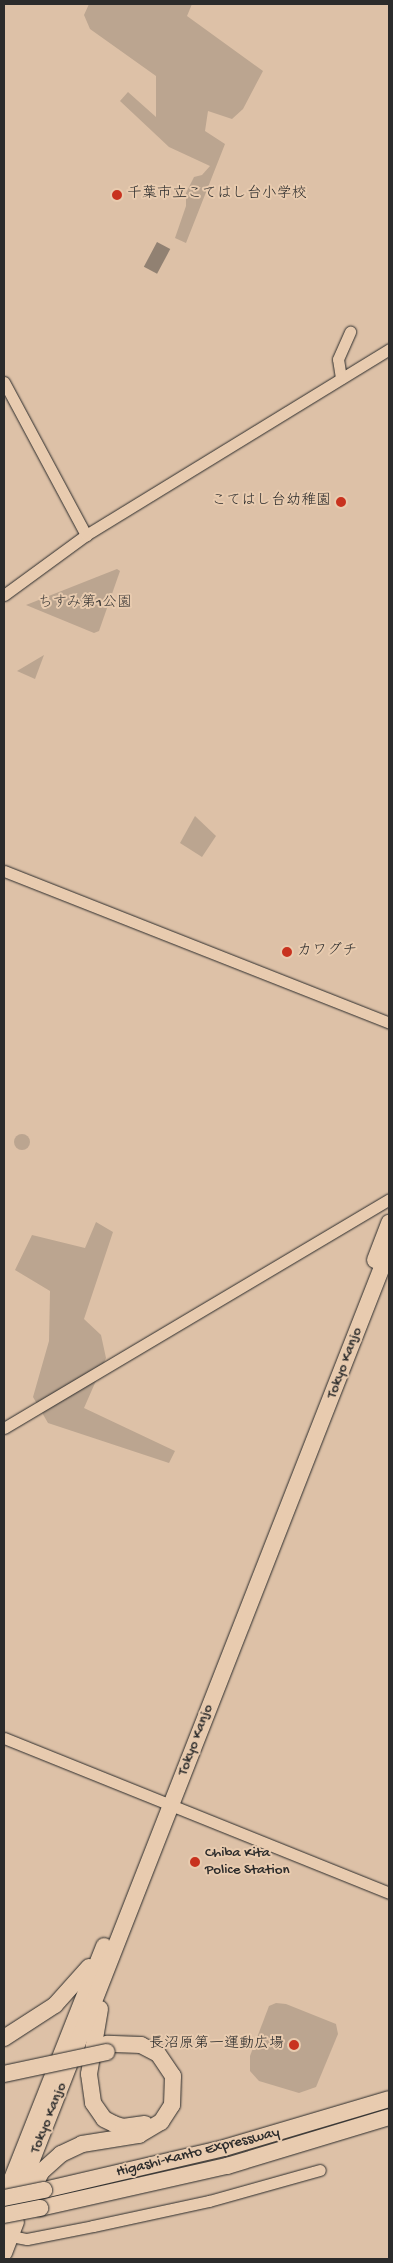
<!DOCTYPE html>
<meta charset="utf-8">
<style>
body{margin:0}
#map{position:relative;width:393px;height:2263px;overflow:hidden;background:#ddc1a7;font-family:"Gochi Hand","Klee One",sans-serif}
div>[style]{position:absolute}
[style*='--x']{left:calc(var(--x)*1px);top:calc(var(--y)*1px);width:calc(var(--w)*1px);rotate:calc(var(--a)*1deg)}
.green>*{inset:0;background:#bba590}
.round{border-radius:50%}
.water>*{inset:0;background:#918172;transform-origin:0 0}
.roads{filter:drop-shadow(0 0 1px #2b2b2b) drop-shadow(0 0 1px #2b2b2b)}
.minor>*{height:11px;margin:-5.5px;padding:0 5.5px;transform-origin:5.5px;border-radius:5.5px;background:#e8cbaf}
.highway>*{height:16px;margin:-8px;padding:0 8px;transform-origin:8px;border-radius:8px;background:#e8cbaf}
.bridges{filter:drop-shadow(0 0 1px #2b2b2b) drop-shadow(0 0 1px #2b2b2b)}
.highway-bridge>*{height:16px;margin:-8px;padding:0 8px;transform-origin:8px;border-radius:8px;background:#e8cbaf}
.dots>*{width:14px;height:14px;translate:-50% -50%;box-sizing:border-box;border:2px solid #e8cbaf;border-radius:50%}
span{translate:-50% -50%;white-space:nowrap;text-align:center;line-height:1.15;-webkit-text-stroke:4px #e8cbaf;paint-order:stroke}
.poi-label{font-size:15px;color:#2b2b2b}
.left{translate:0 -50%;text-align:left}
.right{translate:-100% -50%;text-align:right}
.park-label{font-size:15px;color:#413d3a}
.street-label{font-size:15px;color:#2b2b2b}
.frame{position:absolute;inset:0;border:5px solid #2b2b2b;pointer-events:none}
</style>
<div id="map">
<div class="green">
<div style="clip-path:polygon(89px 4px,192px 4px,187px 16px,263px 71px,243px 109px,232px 119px,208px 111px,205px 131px,225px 144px,186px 243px,175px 238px,186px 206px,186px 193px,194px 177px,202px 175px,210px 166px,169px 147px,120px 101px,128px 92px,156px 117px,156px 76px,90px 29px,84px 15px)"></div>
<div style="clip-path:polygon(117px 569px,120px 571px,99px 631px,94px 633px,26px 605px)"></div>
<div style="clip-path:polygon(44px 655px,35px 679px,17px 671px)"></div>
<div style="clip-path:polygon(195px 816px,216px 836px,202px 857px,180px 843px)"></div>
<div class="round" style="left:14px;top:1134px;width:16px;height:16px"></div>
<div style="clip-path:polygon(96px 1222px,113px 1232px,84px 1319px,101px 1335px,106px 1358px,84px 1408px,175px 1451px,169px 1463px,48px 1423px,33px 1397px,49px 1341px,50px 1291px,15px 1270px,32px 1235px,85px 1248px)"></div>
<div style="clip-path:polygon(276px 2003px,286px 2004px,336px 2024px,338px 2034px,316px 2087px,299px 2093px,259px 2081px,250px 2071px,250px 2056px,269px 2006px)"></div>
</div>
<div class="water">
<div style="left:157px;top:242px;width:15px;height:28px;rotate:28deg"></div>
</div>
<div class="roads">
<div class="minor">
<div style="--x:341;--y:378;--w:19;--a:-99"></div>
<div style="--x:338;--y:359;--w:30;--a:-66"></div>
<div style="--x:4;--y:382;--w:174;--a:61.8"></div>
<div style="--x:4;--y:595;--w:102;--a:-36.2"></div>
<div style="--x:86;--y:535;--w:356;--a:-31.5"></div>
<div style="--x:4;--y:871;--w:414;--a:21.5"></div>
<div style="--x:4;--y:1428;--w:448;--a:-30.7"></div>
<div style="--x:4;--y:1738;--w:415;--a:21.9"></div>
<div style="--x:11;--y:2236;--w:16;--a:11"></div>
<div style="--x:27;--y:2239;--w:67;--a:-11.1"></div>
<div style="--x:93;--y:2226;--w:119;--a:-12.2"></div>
<div style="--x:209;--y:2201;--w:115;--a:-15.6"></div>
</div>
<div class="highway">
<div style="--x:375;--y:1260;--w:40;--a:-69"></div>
<div style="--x:100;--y:2009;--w:66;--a:99.6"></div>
<div style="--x:89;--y:2074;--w:29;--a:82"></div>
<div style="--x:93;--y:2103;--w:19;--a:55"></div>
<div style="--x:104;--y:2119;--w:11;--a:27"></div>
<div style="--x:114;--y:2124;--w:9;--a:18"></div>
<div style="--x:123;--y:2127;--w:22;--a:-8"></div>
<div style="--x:4;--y:2038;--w:61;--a:-32.9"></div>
<div style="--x:55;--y:2005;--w:51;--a:-48.2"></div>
<div style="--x:44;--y:2190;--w:185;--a:-13.1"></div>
<div style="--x:224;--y:2148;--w:172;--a:-16.5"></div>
<div style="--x:28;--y:2198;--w:29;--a:-63"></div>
<div style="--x:41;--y:2172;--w:27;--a:-42"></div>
<div style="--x:61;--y:2154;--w:23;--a:-25"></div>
<div style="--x:82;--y:2144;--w:58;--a:-9"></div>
<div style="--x:139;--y:2135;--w:26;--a:-31"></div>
<div style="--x:161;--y:2122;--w:20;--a:-57"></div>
<div style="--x:172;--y:2105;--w:29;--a:-88"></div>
<div style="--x:173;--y:2076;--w:27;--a:-124"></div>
<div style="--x:158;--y:2054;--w:19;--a:-152"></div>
<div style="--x:141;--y:2045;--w:34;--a:-178"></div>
<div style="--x:4;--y:2199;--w:272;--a:-68.4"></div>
<div style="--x:40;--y:2208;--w:192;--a:-12.7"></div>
<div style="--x:227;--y:2166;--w:169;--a:-16.8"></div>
<div style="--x:4;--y:2231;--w:1055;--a:-68.59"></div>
<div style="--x:4;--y:2253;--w:33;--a:-69"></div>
</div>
</div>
<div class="bridges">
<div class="highway-bridge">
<div style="--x:4;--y:2074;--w:105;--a:-12.1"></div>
<div style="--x:4;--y:2198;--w:41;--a:-11.3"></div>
<div style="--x:4;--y:2215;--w:37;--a:-11"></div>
</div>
</div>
<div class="dots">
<div style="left:117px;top:195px;background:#c8321e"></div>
<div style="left:341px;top:502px;background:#c8321e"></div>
<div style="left:287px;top:952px;background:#c8321e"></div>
<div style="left:195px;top:1862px;background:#c8321e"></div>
<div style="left:294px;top:2045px;background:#c8321e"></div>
</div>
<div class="poi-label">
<span class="left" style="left:127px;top:195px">千葉市立こてはし台小学校</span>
<span class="right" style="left:331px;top:502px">こてはし台幼稚園</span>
<span class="left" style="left:297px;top:952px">カワグチ</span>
<span class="left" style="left:205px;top:1862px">Chiba Kita<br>Police Station</span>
<span class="right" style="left:284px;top:2045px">長沼原第一運動広場</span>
</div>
<div class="park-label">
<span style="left:85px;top:604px">ちすみ第1公園</span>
</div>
<div class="street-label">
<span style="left:345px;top:1363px;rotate:-69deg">Tokyo Kanjo</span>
<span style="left:196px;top:1740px;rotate:-69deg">Tokyo Kanjo</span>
<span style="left:49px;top:2118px;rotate:-68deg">Tokyo Kanjo</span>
<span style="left:198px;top:2153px;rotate:-14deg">Higashi-Kanto Expressway</span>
</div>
<div class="frame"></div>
</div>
